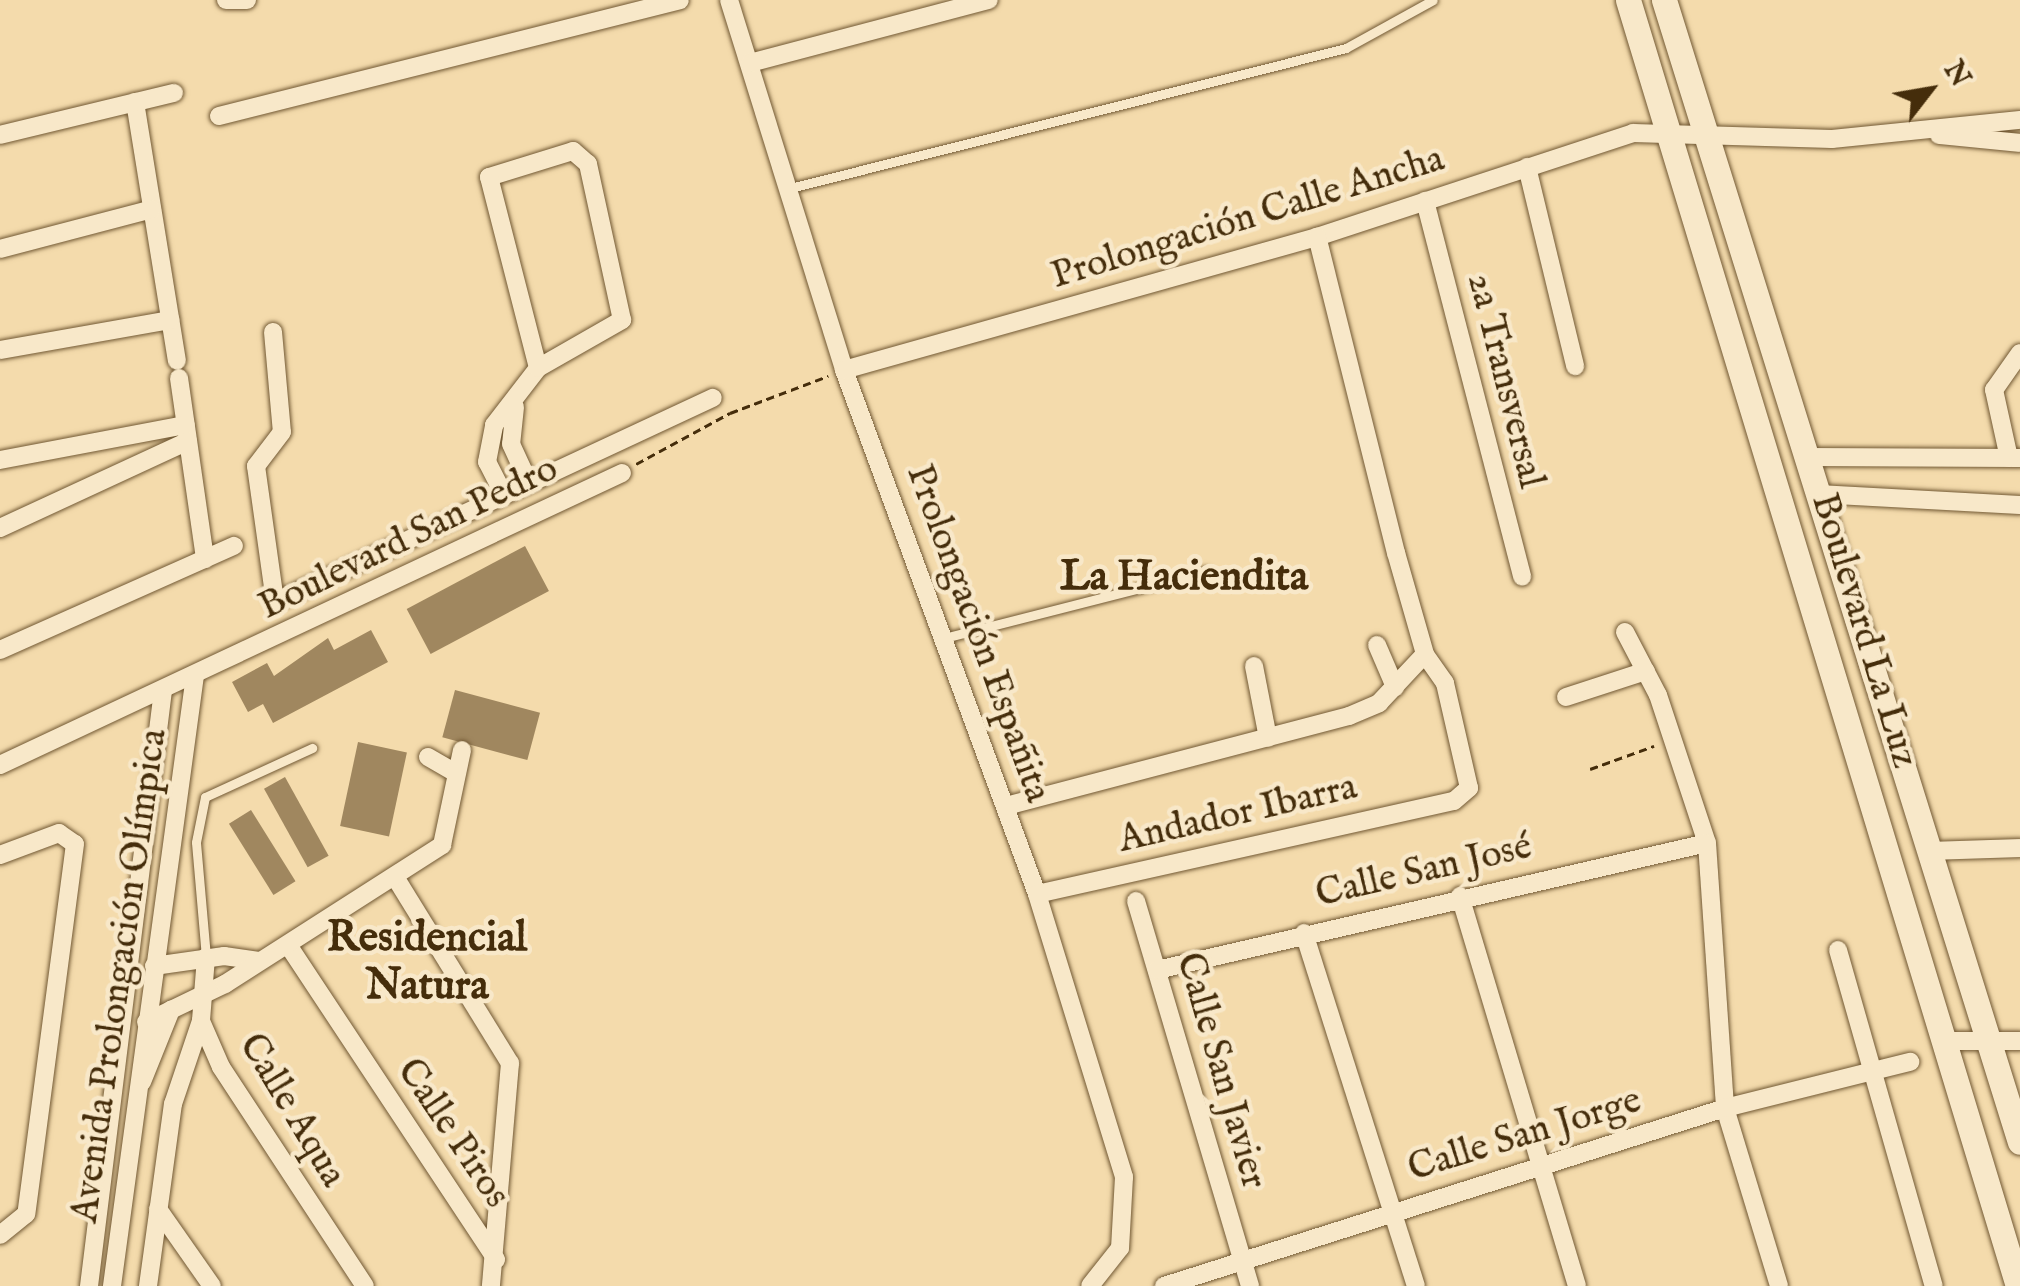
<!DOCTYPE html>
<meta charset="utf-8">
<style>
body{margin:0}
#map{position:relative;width:2020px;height:1286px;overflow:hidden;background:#f4dbac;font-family:"IM FELL English",serif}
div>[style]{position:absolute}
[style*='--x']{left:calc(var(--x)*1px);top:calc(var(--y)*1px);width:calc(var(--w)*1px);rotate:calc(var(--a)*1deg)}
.building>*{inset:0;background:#a0875f;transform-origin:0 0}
.path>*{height:2.5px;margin-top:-1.25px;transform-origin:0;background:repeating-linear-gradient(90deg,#452d0b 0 8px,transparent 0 13px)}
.roads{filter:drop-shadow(0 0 2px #715833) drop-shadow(0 0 2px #715833)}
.service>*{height:9px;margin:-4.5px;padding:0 4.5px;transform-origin:4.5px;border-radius:4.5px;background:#f8e8c9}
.minor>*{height:18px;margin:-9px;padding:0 9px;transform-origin:9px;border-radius:9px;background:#f8e8c9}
.secondary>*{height:25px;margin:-12.5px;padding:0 12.5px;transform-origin:12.5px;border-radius:12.5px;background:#f8e8c9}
span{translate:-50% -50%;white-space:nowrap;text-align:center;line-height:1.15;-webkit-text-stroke:9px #f8e8c9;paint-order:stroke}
.street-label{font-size:38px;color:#452d0b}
.quarter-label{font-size:42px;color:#452d0b;font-weight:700}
.north{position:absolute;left:1880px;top:40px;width:100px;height:100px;-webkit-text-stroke:8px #f8e8c9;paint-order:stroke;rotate:59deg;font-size:28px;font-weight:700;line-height:40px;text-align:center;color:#452d0b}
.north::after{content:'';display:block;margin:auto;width:35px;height:45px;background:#452d0b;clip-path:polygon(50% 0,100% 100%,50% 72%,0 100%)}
</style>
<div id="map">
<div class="building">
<div style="left:525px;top:546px;width:51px;height:134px;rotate:62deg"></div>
<div style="clip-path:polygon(371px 630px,388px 662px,273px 723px,263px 704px,248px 712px,232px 682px,267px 663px,274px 676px,328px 638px,334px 650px)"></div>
<div style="left:455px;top:690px;width:88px;height:49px;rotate:15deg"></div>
<div style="left:358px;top:742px;width:50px;height:86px;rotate:12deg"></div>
<div style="left:285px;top:777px;width:90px;height:24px;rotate:61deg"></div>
<div style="left:251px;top:810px;width:84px;height:26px;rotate:58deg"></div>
</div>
<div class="path">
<div style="--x:636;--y:464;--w:107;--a:-28.5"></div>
<div style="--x:730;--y:413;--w:105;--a:-20.7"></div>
<div style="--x:1590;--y:769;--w:68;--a:-19.8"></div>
</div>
<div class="roads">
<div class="service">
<div style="--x:794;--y:187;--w:569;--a:-14.13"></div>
<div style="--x:1346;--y:48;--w:99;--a:-28.9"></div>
<div style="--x:944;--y:638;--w:270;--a:-14.3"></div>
<div style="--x:206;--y:957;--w:115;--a:-95"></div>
<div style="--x:196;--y:842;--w:46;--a:-78.7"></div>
<div style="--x:205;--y:797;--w:118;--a:-24.6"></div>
</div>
<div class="minor">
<div style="--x:226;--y:0;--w:21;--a:0"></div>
<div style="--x:729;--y:0;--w:387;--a:72.7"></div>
<div style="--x:844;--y:370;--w:558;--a:69.78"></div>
<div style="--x:1037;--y:894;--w:296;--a:72.9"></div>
<div style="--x:1124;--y:1177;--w:71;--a:93.2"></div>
<div style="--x:1120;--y:1248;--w:48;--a:128.3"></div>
<div style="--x:750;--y:63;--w:247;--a:-14.8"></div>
<div style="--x:135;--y:102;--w:262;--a:80.8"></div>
<div style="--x:219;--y:116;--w:475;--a:-14.1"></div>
<div style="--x:0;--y:135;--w:179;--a:-13.6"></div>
<div style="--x:1939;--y:135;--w:81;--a:5.6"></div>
<div style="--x:1527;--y:167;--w:205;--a:76.4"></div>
<div style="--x:1425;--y:201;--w:388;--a:75.5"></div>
<div style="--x:0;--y:249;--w:157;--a:-14.7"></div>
<div style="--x:273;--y:332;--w:100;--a:84.9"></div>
<div style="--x:282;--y:432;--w:43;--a:127.4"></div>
<div style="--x:256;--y:466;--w:137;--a:82"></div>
<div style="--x:275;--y:602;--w:483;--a:-25"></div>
<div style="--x:0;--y:350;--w:173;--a:-10"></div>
<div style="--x:844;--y:370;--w:491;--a:-15.7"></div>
<div style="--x:1317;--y:237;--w:333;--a:-18.2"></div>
<div style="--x:1633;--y:133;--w:199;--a:1.7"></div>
<div style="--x:1832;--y:139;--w:189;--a:-5.8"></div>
<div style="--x:179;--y:378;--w:183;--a:81.8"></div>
<div style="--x:515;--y:407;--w:37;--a:96"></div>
<div style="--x:511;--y:444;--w:41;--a:65.3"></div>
<div style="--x:1807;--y:457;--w:213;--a:0.3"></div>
<div style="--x:2009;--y:458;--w:70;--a:-102.4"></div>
<div style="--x:1994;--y:390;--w:45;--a:-54.9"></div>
<div style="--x:0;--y:460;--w:189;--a:-10.7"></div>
<div style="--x:503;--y:493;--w:35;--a:-117"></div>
<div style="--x:487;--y:462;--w:38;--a:-79"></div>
<div style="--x:494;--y:425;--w:72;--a:-52.3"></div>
<div style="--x:538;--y:368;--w:97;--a:-29.7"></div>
<div style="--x:622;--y:320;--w:160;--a:-102.3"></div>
<div style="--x:588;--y:164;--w:20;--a:-139"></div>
<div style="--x:573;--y:151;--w:88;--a:162.8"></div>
<div style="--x:489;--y:177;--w:197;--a:75.6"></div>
<div style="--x:1818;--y:494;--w:202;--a:3.1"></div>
<div style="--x:0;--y:528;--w:207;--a:-24.8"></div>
<div style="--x:1625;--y:632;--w:71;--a:62.4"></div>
<div style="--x:1658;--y:695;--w:156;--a:71.7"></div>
<div style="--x:1707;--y:843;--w:266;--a:86.1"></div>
<div style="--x:1725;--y:1108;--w:186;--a:73.1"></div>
<div style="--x:1377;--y:645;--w:46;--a:66.8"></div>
<div style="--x:0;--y:650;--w:256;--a:-24"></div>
<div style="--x:1254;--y:666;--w:73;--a:79"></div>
<div style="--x:1566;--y:697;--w:84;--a:-18"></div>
<div style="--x:428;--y:757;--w:32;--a:30"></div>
<div style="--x:0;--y:765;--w:687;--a:-25.15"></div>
<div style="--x:1006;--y:806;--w:355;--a:-14.7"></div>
<div style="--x:1349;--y:716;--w:33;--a:-23"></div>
<div style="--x:1379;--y:703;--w:67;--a:-46.8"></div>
<div style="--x:1930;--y:851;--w:90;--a:-1.9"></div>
<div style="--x:0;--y:855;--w:63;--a:-20.4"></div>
<div style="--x:59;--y:833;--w:19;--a:35"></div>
<div style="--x:75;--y:844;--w:373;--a:97.5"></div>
<div style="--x:26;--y:1214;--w:33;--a:141"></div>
<div style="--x:395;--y:877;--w:219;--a:58.3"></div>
<div style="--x:510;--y:1063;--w:224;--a:94.9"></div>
<div style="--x:1037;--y:894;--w:427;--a:-12.6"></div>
<div style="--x:1454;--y:801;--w:20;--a:-41"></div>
<div style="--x:1469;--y:788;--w:108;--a:-102.9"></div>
<div style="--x:1445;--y:683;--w:35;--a:-125"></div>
<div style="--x:1425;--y:654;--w:105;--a:-106"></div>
<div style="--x:1396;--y:553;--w:326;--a:-104"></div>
<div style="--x:1460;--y:896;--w:407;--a:73.3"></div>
<div style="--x:1136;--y:901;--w:402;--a:73.5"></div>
<div style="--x:1304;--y:933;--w:370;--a:72.4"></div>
<div style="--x:288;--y:945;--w:377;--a:56.5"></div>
<div style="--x:1838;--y:950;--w:349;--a:74.1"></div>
<div style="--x:206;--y:957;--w:64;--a:94.5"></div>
<div style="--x:201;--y:1021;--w:50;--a:66.5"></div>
<div style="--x:221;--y:1067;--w:262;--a:56.7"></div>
<div style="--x:154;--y:966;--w:71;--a:-8.1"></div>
<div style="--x:224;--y:956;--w:35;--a:8"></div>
<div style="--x:1157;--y:970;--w:564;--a:-13"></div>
<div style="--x:146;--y:1022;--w:88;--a:-25.7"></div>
<div style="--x:225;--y:984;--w:258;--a:-32.6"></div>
<div style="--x:442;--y:845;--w:97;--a:-78.1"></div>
<div style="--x:1948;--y:1041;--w:72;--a:0"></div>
<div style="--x:142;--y:1082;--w:78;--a:-68.1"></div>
<div style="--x:158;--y:1209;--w:94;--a:55"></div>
<div style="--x:89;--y:1286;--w:601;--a:-82.92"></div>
<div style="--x:112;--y:1286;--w:617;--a:-82.26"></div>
<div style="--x:148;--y:1286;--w:184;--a:-82.2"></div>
<div style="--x:173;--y:1104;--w:88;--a:-71.4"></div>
<div style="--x:1164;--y:1286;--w:589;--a:-17.6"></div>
<div style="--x:1725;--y:1108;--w:191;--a:-14"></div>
</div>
<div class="secondary">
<div style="--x:1628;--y:0;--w:1344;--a:73.13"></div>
<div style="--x:1664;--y:0;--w:1196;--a:72.69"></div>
</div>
</div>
<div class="street-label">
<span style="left:1248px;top:219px;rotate:-17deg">Prolongación Calle Ancha</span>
<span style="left:1504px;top:381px;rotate:76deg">2a Transversal</span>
<span style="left:409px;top:539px;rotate:-26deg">Boulevard San Pedro</span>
<span style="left:1863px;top:631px;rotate:73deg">Boulevard La Luz</span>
<span style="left:977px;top:634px;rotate:70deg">Prolongación Españita</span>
<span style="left:1238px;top:815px;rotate:-13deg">Andador Ibarra</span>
<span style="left:1424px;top:872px;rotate:-13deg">Calle San José</span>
<span style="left:121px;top:976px;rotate:-82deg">Avenida Prolongación Olímpica</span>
<span style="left:1220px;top:1071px;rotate:74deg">Calle San Javier</span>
<span style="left:291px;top:1111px;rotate:59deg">Calle Aqua</span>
<span style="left:452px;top:1134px;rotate:56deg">Calle Piros</span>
<span style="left:1525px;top:1136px;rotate:-17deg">Calle San Jorge</span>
</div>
<div class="quarter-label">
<span style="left:1184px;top:578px">La Haciendita</span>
<span style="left:427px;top:963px">Residencial<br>Natura</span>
</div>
<div class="north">N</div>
</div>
